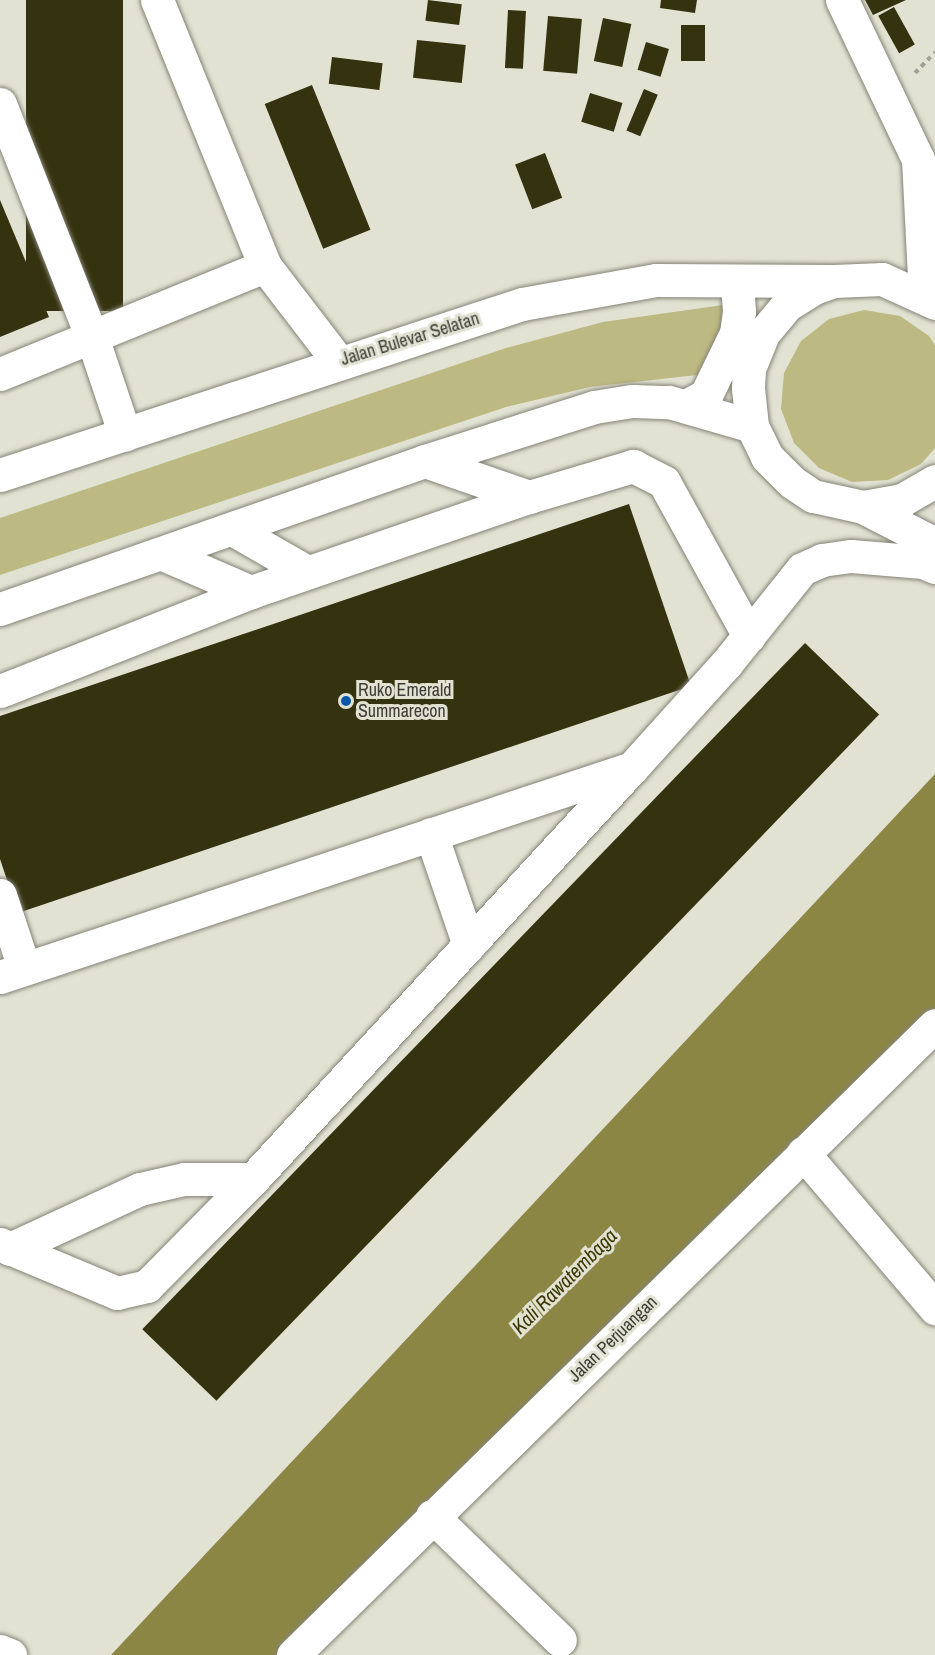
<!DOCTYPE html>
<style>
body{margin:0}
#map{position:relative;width:935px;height:1655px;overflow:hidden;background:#e2e2d3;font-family:"Archivo Narrow",sans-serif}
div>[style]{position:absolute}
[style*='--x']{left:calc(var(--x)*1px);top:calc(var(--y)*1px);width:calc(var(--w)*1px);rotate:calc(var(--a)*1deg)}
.green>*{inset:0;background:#bdb982}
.water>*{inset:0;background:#8c8645}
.building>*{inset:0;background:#35320f;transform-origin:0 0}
.path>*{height:4px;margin-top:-2px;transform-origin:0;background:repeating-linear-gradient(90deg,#a2a196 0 4.5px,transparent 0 9px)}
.roads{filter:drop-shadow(0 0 2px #848376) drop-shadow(0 0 2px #848376)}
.minor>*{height:33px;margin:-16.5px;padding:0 16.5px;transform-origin:16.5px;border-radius:16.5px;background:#fff}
.major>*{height:33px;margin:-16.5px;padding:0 16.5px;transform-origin:16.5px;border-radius:16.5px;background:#fff}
.dots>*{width:16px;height:16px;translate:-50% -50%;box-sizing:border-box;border:3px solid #e2e2d3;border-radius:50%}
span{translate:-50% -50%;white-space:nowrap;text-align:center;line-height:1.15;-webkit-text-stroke:6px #e2e2d3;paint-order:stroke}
.street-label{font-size:18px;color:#3e3d38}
.poi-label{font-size:18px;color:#3e3d38}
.left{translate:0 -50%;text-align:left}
.water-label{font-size:20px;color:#3c3700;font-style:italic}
</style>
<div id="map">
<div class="green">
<div style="clip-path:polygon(723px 305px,733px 311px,697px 375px,590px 387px,506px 407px,0 575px,0 518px,506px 348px,603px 322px)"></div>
<div style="clip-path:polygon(864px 310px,900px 316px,929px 336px,935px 345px,935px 448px,921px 464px,888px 480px,852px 482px,819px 468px,794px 443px,781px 409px,784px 373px,801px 341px,829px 319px)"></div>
</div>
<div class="water">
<div style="clip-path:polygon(935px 774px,935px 1025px,293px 1655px,111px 1655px)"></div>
</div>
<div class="building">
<div style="left:26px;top:0;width:97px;height:311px"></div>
<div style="left:428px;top:0;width:34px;height:21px;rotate:7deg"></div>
<div style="clip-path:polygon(661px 0,697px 0,695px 13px,660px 8px)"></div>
<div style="clip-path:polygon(865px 0,906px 0,873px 15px)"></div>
<div style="left:894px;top:7px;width:43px;height:18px;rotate:61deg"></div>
<div style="left:508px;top:10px;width:18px;height:58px;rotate:3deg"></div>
<div style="left:548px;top:16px;width:34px;height:55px;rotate:5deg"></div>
<div style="left:603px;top:18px;width:29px;height:44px;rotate:12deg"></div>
<div style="left:681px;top:25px;width:24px;height:36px"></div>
<div style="left:417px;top:40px;width:49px;height:38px;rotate:6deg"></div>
<div style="left:646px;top:42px;width:24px;height:29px;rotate:17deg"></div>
<div style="left:332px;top:57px;width:51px;height:27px;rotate:7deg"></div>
<div style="left:312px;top:85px;width:156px;height:51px;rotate:68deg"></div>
<div style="left:644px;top:89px;width:15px;height:45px;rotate:23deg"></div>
<div style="left:590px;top:93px;width:34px;height:30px;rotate:17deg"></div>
<div style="left:545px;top:153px;width:48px;height:32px;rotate:69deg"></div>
<div style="clip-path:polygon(0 200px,49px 317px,0 337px)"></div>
<div style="clip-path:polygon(629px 504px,691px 686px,18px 913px,0 859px,0 716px)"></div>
<div style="left:805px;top:643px;width:103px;height:954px;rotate:44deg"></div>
</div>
<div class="path">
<div style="--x:915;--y:73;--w:29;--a:-46"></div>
</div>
<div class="roads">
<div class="minor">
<div style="--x:842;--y:0;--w:176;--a:64.5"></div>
<div style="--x:918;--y:159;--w:136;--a:87.1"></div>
<div style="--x:0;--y:104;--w:251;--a:68.5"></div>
<div style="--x:92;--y:337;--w:103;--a:71.4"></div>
<div style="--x:265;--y:266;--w:120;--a:52.5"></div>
<div style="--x:0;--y:374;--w:286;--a:-22.2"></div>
<div style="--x:265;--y:266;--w:287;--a:-112.1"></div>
<div style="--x:425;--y:461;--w:110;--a:19.1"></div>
<div style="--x:234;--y:530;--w:84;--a:29.9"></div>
<div style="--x:163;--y:554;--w:96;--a:23.4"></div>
<div style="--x:0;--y:691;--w:270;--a:-21.5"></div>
<div style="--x:251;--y:592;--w:294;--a:-18.9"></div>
<div style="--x:529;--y:497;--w:109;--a:-16.6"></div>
<div style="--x:633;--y:466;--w:35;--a:27"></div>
<div style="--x:664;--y:482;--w:176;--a:61.1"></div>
<div style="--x:431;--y:834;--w:117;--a:71.1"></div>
<div style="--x:0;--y:895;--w:77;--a:71.8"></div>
<div style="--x:0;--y:977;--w:662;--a:-18.3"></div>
<div style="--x:803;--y:1153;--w:204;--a:49.6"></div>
<div style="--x:0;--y:1244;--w:127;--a:22.7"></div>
<div style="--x:117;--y:1293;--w:31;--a:-13"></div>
<div style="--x:147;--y:1286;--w:151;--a:-45.3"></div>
<div style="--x:253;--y:1179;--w:558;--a:-47.33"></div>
<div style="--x:631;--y:769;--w:142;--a:-47.9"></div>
<div style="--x:726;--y:664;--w:122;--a:-51.3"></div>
<div style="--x:802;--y:569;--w:22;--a:-24"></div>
<div style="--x:822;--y:560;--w:29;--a:-8"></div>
<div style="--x:851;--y:556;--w:72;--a:4.8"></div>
<div style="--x:923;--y:562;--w:13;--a:23"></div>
<div style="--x:10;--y:1249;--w:143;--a:-24.8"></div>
<div style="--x:140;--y:1189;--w:45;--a:-12.8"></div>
<div style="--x:184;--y:1179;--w:69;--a:0"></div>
<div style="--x:432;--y:1516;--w:178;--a:44.1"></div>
<div style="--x:0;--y:1651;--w:11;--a:22"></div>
</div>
<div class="major">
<div style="--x:935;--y:303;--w:58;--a:-155.6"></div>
<div style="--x:882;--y:279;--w:48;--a:177.6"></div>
<div style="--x:834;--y:281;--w:21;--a:161"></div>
<div style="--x:814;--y:288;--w:32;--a:148"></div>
<div style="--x:787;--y:305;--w:38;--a:130"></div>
<div style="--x:763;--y:334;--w:38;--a:112"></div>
<div style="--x:749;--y:369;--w:19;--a:93"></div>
<div style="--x:748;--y:388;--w:38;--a:84"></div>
<div style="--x:752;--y:426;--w:34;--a:64"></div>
<div style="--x:767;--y:457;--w:35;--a:45"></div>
<div style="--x:792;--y:482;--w:25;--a:34"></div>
<div style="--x:813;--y:496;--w:51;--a:12.4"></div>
<div style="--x:863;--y:507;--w:40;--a:-10"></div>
<div style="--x:902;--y:500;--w:38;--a:-30"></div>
<div style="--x:688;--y:405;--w:21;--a:-29"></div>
<div style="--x:706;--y:395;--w:69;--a:-64.2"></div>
<div style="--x:736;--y:333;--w:22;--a:-82"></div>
<div style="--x:739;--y:311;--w:30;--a:-94"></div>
<div style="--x:0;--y:475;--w:549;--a:-18.14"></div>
<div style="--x:522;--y:304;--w:136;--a:-10.2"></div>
<div style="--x:656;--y:280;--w:178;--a:0.3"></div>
<div style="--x:863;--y:507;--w:81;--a:27.2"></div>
<div style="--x:0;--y:609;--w:450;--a:-19.2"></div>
<div style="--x:425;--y:461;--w:177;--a:-17.7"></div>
<div style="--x:594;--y:407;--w:39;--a:-9"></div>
<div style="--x:633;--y:401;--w:36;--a:2"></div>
<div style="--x:669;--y:402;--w:86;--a:16.1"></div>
<div style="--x:293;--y:1655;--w:899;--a:-44.46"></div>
</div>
</div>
<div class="dots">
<div style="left:346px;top:701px;background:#0759a7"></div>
</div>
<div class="street-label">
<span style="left:410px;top:339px;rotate:-17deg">Jalan Bulevar Selatan</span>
<span style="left:613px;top:1339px;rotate:-44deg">Jalan Perjuangan</span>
</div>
<div class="poi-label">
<span class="left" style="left:358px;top:701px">Ruko Emerald<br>Summarecon</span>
</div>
<div class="water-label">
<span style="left:564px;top:1281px;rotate:-45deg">Kali Rawatembaga</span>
</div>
</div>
